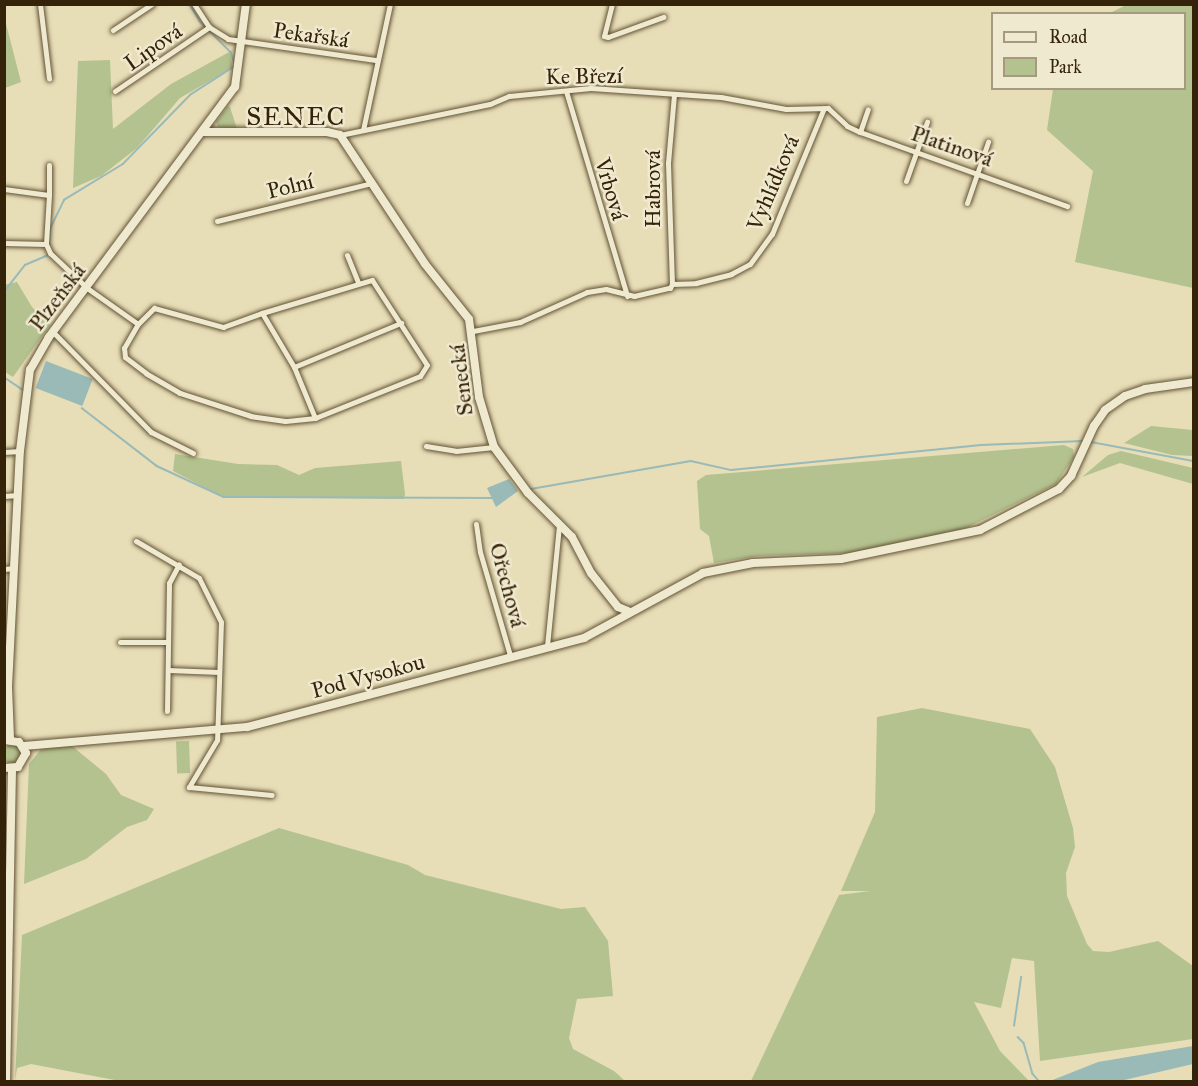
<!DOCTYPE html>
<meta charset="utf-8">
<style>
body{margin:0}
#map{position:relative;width:1198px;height:1086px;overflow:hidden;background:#e7ddb7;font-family:"IM FELL Great Primer",serif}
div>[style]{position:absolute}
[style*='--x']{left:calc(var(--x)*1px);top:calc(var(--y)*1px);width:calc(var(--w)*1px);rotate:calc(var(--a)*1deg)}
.green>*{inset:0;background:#b4c28f;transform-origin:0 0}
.round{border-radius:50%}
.water>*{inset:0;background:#99bab7;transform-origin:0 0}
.stream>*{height:1.5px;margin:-0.75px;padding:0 0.75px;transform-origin:0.75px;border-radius:0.75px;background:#99bab7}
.roads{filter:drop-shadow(0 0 2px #625234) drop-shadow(0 0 2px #625234)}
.street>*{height:5px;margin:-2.5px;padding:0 2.5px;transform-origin:2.5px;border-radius:2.5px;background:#efe9d0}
.secondary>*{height:8px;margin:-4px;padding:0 4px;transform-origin:4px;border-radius:4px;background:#efe9d0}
span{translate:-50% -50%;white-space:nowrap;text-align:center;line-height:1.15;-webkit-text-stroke:5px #efe9d0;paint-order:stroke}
.street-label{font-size:22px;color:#352309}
.quarter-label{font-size:26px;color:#352309;letter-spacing:1.5px}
.frame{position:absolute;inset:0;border:6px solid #352309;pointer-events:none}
.legend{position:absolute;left:991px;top:12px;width:195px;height:78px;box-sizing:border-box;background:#efe9d0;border:2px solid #a59a80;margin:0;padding:8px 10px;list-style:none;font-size:18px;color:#352309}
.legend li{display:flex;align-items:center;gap:12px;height:30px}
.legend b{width:30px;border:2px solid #a59a80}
</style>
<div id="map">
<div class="green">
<div style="clip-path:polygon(1126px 5px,1193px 5px,1193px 288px,1075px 262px,1093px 171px,1047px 130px,1053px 89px,1184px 88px,1184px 14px,1110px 13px)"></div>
<div style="clip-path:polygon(4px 16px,21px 82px,5px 88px,4px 88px)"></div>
<div style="clip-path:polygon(231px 51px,232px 68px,180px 98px,137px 148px,101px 176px,73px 188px,78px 61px,110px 60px,113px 129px,171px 84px)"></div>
<div style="clip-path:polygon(228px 106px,230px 107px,237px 129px,218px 127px,216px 122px)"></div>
<div style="clip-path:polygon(17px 282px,32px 307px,50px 325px,13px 377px,5px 372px,4px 285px)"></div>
<div style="clip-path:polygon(1151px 426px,1193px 430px,1193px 456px,1172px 455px,1124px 443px)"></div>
<div style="clip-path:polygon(1064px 445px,1073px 449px,1074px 457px,1056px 484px,964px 529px,850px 553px,758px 556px,714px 563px,709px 536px,700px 529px,697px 481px,706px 475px)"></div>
<div style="clip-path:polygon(1121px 451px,1193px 468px,1193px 484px,1120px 463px,1082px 477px,1108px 455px)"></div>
<div style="clip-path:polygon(175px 454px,238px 464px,277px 465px,299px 475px,315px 468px,401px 461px,405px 494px,404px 499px,223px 497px,173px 471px)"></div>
<div style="clip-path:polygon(922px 708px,1030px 729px,1055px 767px,1073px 828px,1075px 847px,1066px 873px,1067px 896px,1087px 944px,1093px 951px,1109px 952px,1158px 941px,1193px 966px,1193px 1039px,1040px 1061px,1034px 961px,1012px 958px,1001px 1008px,974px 1002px,1000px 1051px,1029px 1081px,751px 1081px,839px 895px,870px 891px,841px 891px,875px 812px,877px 717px)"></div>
<div style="left:189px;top:741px;width:32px;height:13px;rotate:88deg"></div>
<div class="round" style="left:3px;top:745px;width:18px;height:18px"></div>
<div style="clip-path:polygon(72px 746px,106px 774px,121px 795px,154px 809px,147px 820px,127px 827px,86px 859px,24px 884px,29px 764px,42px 748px)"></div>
<div style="clip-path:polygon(279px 828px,408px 865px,425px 875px,561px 909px,585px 907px,608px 941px,613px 996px,577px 999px,569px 1038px,573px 1049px,614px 1071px,625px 1081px,125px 1082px,31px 1064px,17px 1068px,15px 1081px,22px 935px)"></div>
</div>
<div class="water">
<div style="left:46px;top:361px;width:50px;height:29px;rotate:21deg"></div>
<div style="clip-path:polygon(509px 479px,518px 491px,496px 507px,487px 488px)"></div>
<div style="clip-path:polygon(1193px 1046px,1193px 1064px,1120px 1081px,1050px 1081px,1098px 1062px)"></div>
</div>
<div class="stream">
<div style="--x:49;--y:245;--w:16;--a:-86"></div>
<div style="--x:50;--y:229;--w:32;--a:-64"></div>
<div style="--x:64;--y:200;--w:69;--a:-31.4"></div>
<div style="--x:123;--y:164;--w:96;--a:-45.8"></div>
<div style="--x:190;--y:95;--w:54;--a:-32.8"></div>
<div style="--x:235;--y:66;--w:14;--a:-107"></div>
<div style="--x:231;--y:53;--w:44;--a:-135"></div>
<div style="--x:200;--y:22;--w:21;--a:-121"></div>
<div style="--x:4;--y:292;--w:34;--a:-52"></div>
<div style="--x:25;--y:265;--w:25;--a:-23"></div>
<div style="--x:4;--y:377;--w:23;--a:34"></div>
<div style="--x:82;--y:408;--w:95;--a:37.7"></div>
<div style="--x:157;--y:466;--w:74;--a:24.8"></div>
<div style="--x:224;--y:497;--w:268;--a:0.2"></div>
<div style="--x:1091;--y:442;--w:105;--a:10.5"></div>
<div style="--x:531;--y:489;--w:162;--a:-9.9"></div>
<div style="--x:691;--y:461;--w:41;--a:12.7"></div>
<div style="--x:731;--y:470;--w:251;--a:-5.7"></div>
<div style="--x:981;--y:445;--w:102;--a:-2.2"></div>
<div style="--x:1014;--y:1026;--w:49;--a:-81.7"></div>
<div style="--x:1018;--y:1037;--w:8;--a:45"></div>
<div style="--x:1024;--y:1043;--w:32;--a:74"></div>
<div style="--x:1033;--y:1074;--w:11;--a:49"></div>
</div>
<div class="roads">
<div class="street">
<div style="--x:40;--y:4;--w:75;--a:83.1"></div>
<div style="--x:194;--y:4;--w:27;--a:57"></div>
<div style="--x:209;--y:27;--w:22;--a:32"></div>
<div style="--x:228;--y:39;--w:149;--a:8.1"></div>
<div style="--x:612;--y:4;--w:33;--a:104"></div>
<div style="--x:604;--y:36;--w:4;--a:14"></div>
<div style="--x:608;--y:37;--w:59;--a:-20"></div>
<div style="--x:113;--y:30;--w:47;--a:-33.7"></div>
<div style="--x:115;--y:91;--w:114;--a:-34.2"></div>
<div style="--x:566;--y:91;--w:214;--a:73.4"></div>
<div style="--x:363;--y:130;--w:129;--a:-77.9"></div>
<div style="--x:860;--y:132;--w:24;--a:-71"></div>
<div style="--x:340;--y:135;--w:153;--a:-11.7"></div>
<div style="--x:490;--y:104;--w:21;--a:-23"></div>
<div style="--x:509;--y:96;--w:82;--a:-5.6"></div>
<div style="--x:591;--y:88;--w:130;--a:4"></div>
<div style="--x:721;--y:97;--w:66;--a:10.5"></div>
<div style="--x:786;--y:109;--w:42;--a:-1.4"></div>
<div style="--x:828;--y:108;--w:26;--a:43"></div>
<div style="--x:847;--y:126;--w:14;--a:25"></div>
<div style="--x:860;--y:132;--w:220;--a:19.7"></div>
<div style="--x:906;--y:181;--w:63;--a:-70.4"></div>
<div style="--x:4;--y:189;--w:45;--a:7.6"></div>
<div style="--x:49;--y:195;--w:49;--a:93.5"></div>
<div style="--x:46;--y:244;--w:10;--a:66"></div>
<div style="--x:50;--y:253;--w:51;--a:43.4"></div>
<div style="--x:87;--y:288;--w:62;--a:35.2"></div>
<div style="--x:49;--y:195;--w:30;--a:-90"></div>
<div style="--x:967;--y:203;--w:65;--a:-71"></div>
<div style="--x:217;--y:221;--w:160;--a:-13.8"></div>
<div style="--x:4;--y:243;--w:42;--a:1.4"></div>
<div style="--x:347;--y:255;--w:29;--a:68"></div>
<div style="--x:672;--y:284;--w:121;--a:-91.9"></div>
<div style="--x:668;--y:163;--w:69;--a:-85"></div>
<div style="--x:154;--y:308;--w:72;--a:15.4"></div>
<div style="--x:223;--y:327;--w:41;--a:-19.7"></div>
<div style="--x:262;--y:313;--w:63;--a:59.3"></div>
<div style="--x:294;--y:367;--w:55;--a:67.6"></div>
<div style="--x:315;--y:418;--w:30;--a:174"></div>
<div style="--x:285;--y:421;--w:34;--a:-172"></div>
<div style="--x:251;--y:416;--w:75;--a:-162.1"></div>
<div style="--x:180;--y:393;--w:39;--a:-150"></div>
<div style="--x:146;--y:373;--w:26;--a:-143"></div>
<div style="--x:125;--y:357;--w:9;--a:-96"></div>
<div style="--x:124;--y:348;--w:28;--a:-60"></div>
<div style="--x:138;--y:324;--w:23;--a:-45"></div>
<div style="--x:262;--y:313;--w:115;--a:-16.7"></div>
<div style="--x:372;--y:280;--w:101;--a:57.1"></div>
<div style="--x:427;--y:365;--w:13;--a:122"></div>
<div style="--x:420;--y:376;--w:113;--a:158.2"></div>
<div style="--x:473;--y:331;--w:48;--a:-10.8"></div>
<div style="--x:520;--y:322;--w:73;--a:-24.1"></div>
<div style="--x:587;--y:292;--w:19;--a:-9"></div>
<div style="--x:606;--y:289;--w:29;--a:14"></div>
<div style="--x:634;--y:296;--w:37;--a:-13"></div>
<div style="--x:670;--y:288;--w:4;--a:-63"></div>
<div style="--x:672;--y:284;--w:24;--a:-2"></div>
<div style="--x:696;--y:283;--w:36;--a:-14"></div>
<div style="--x:731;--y:274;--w:21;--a:-28"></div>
<div style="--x:750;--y:264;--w:37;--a:-54"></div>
<div style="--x:772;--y:234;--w:136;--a:-67.6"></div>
<div style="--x:53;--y:332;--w:140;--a:45.6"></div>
<div style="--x:151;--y:432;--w:47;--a:26.6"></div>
<div style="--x:294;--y:367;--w:116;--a:-22.4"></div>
<div style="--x:426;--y:446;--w:30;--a:9"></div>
<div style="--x:456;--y:451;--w:38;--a:-6"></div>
<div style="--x:4;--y:452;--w:16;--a:-4"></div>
<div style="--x:4;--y:496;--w:14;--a:-4"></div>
<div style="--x:476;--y:524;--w:28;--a:82"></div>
<div style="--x:480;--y:552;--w:107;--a:73.8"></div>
<div style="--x:136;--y:541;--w:73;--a:30.4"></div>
<div style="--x:199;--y:578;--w:49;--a:63.4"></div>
<div style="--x:221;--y:622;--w:118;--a:91.9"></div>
<div style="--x:217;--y:740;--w:55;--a:120.8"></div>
<div style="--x:189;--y:787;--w:83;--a:5.5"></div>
<div style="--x:4;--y:569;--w:10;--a:-6"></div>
<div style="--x:120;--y:642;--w:48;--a:0"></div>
<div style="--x:547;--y:646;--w:121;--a:-84.3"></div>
<div style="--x:168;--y:670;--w:51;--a:2.2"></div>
<div style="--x:167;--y:711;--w:128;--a:-89.1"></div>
<div style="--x:169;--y:583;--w:21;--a:-62"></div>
</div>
<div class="secondary">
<div style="--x:204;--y:132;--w:123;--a:0"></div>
<div style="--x:327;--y:132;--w:13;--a:13"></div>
<div style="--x:340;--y:135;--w:154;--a:56.6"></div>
<div style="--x:425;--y:264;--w:70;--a:51.3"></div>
<div style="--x:469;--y:319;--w:79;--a:82.7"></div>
<div style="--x:479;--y:397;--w:52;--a:73.3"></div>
<div style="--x:494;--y:447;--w:57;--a:53.5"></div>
<div style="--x:528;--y:493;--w:62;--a:45"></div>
<div style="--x:572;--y:537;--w:41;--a:62.2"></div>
<div style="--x:591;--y:573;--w:43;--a:51.5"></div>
<div style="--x:618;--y:607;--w:11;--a:22"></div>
<div style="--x:10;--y:739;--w:53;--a:-92.2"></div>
<div style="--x:8;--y:686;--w:235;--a:-87.1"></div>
<div style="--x:20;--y:451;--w:82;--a:-83"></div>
<div style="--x:30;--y:370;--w:38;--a:-60"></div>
<div style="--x:49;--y:337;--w:312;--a:-53.4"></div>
<div style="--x:235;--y:87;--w:84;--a:-82.5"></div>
<div style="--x:4;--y:740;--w:15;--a:8"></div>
<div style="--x:19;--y:742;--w:13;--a:58"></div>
<div style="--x:26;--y:753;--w:16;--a:120"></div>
<div style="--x:18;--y:767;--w:14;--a:176"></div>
<div style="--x:24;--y:746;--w:224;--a:-4.9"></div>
<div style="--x:247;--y:727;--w:349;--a:-14.8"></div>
<div style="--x:584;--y:638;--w:136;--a:-28.6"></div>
<div style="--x:703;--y:573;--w:51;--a:-11.3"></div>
<div style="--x:753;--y:563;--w:88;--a:-2.6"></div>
<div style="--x:841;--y:559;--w:142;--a:-11.8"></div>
<div style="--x:980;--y:530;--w:89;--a:-27.4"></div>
<div style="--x:1059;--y:489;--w:18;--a:-47"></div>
<div style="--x:1071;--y:476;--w:55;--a:-65.3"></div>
<div style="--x:1094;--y:426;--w:19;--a:-55"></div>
<div style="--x:1105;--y:410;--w:24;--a:-35"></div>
<div style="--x:1125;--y:396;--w:21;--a:-19"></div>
<div style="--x:1145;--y:389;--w:49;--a:-8.1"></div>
<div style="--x:6;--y:1082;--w:313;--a:-88.9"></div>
</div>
</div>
<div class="street-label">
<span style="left:311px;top:35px;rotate:8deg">Pekařská</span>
<span style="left:153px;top:47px;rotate:-35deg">Lipová</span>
<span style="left:584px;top:76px;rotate:-1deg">Ke Březí</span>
<span style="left:952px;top:146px;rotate:19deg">Platinová</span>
<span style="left:773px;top:183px;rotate:-67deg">Vyhlídková</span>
<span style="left:290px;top:186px;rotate:-14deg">Polní</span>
<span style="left:611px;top:189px;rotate:73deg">Vrbová</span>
<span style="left:653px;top:189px;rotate:-90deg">Habrová</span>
<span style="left:57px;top:297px;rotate:-53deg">Plzeňská</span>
<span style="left:461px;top:380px;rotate:-97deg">Senecká</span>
<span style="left:508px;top:585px;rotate:75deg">Ořechová</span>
<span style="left:368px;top:676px;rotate:-15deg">Pod Vysokou</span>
</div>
<div class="quarter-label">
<span style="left:296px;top:117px">SENEC</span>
</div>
<div class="frame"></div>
<ul class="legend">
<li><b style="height:8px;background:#efe9d0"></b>Road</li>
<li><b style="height:16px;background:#b4c28f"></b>Park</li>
</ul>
</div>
